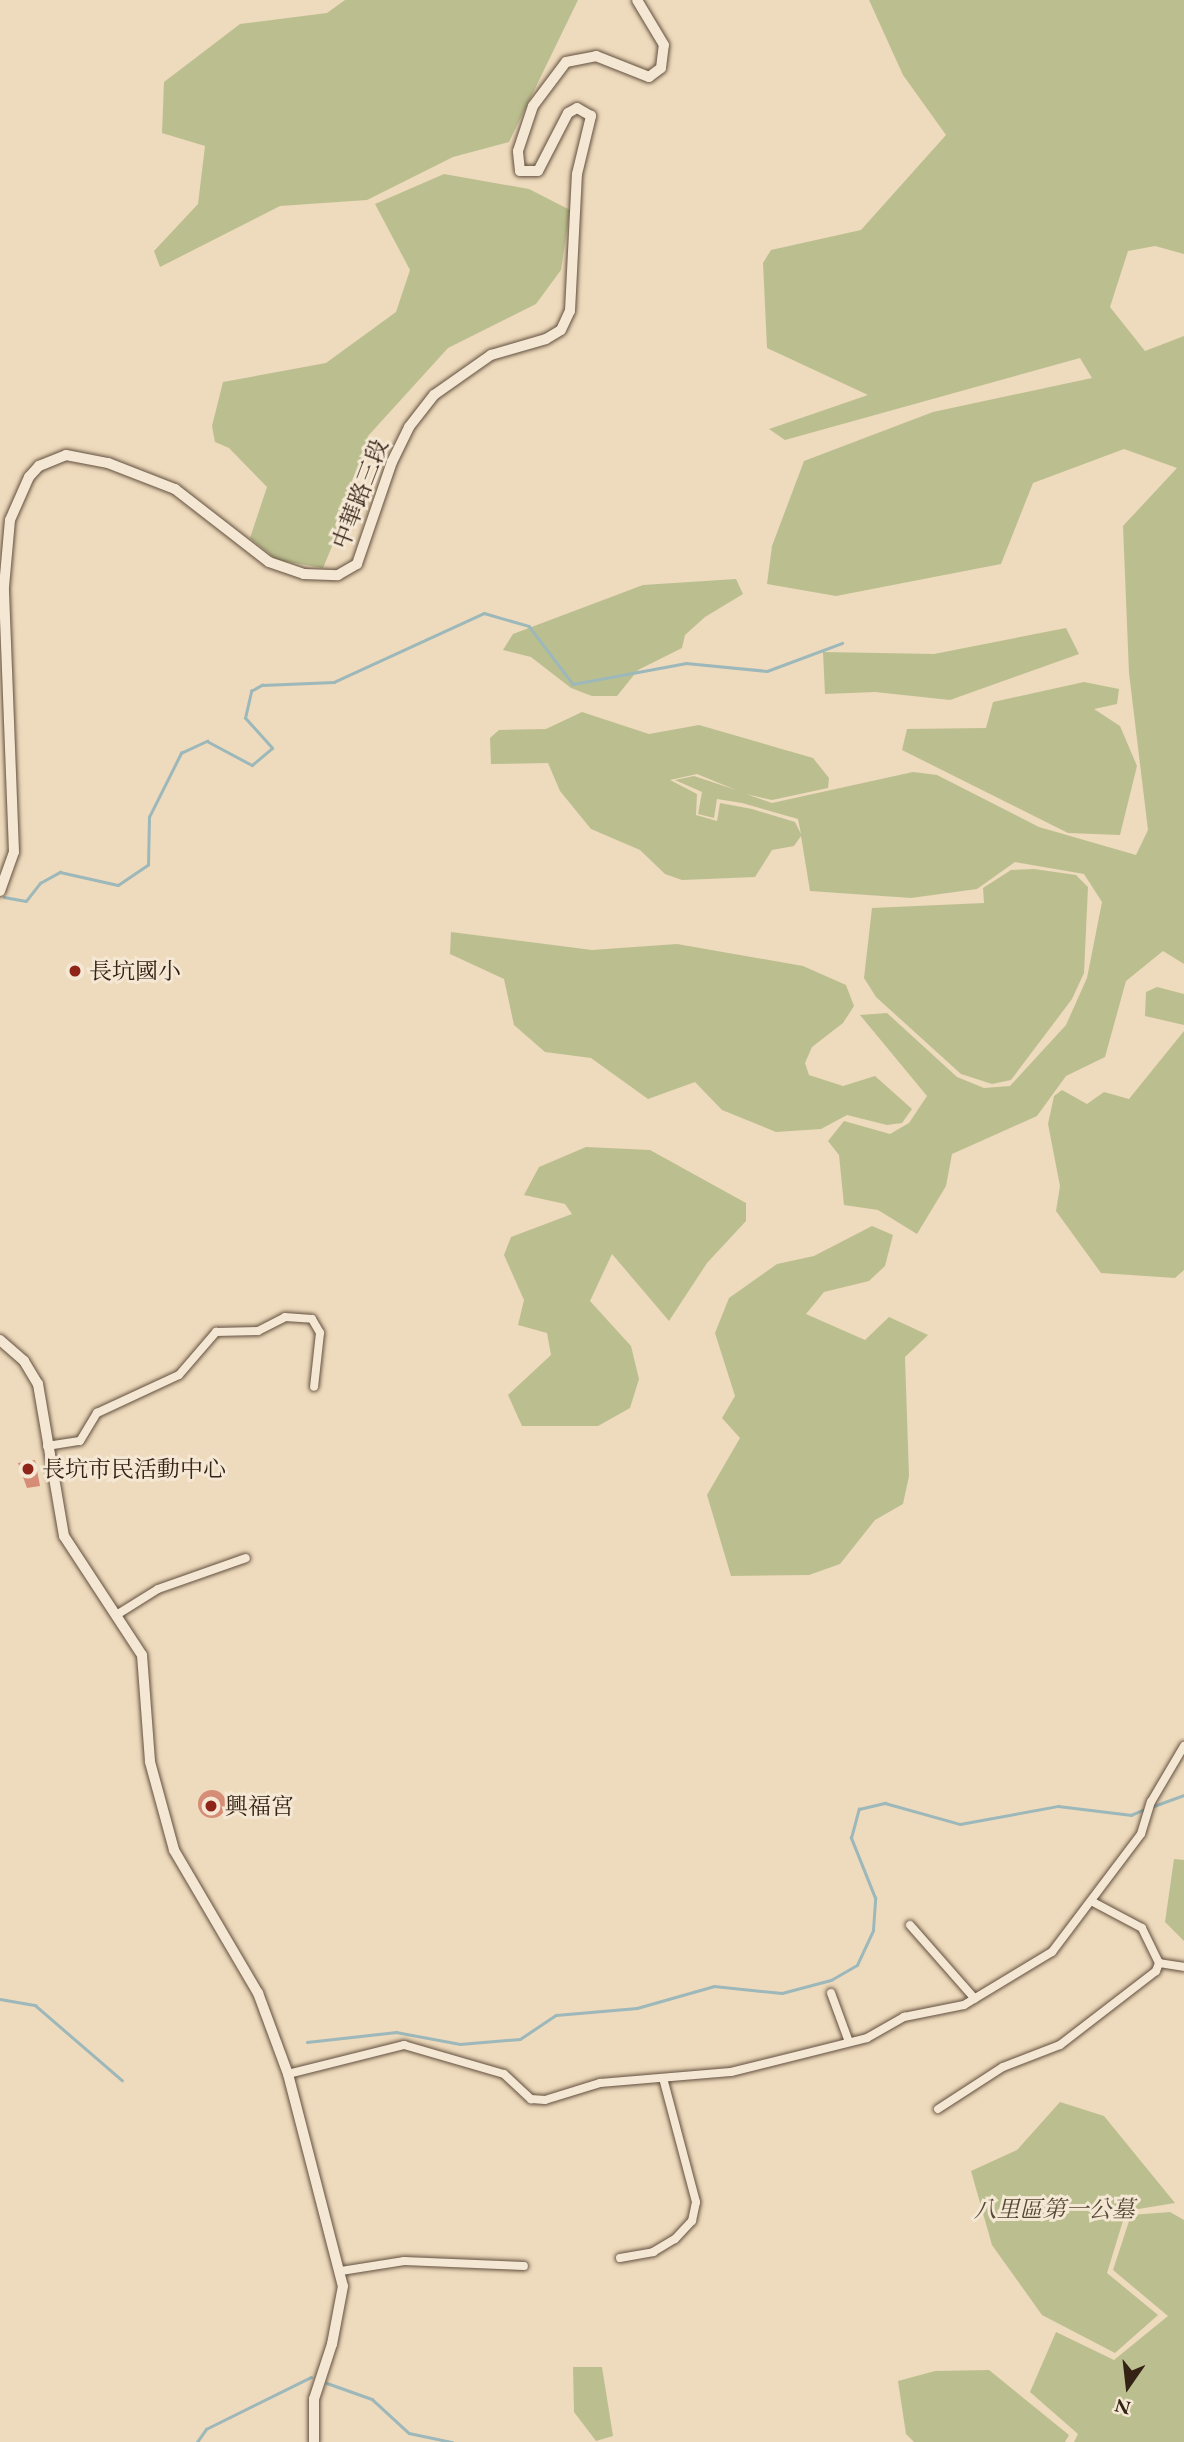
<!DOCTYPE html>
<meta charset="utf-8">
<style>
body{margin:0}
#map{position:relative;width:1184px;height:2442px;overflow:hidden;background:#eedabc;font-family:"EB Garamond","Noto Serif TC",serif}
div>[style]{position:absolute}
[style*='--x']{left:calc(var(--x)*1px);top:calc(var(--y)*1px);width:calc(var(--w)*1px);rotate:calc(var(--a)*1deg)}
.green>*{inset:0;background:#bbbf8f}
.stream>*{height:2.5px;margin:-1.25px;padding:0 1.25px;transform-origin:1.25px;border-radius:1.25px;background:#9cb8ba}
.building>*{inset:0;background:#d68d77}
.round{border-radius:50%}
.roads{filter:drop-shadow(0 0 2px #62503f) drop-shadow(0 0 2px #62503f)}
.minor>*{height:8px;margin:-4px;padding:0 4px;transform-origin:4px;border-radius:4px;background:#f4e7d3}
.tertiary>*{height:10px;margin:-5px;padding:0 5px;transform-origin:5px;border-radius:5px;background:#f4e7d3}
.secondary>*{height:10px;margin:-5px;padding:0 5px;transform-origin:5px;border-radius:5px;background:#f4e7d3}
.dots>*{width:19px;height:19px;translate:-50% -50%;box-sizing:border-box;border:4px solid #f4e7d3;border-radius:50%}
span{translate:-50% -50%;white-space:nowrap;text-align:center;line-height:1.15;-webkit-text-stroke:6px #f4e7d3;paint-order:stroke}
.street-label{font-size:23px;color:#342215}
.poi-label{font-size:23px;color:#342215}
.left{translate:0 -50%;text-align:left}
.park-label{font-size:23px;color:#564934;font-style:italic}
.north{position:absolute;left:1093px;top:2351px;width:70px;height:70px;-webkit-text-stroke:5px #f4e7d3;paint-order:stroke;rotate:194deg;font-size:19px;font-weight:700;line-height:28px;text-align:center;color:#342215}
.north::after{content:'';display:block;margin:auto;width:24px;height:32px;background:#342215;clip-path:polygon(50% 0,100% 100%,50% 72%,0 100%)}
</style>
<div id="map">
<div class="green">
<div style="clip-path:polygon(345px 0,578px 0,509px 142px,453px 157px,367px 200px,280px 206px,160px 267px,154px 251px,198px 204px,205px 146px,162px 133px,164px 82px,240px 24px,327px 13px)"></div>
<div style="clip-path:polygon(evenodd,869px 0,1184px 0,1184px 254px,1155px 246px,1128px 251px,1110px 307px,1145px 351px,1184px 336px,1184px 964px,1163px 951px,1126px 981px,1105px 1057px,1066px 1076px,1037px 1116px,952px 1154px,946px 1186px,917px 1234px,878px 1210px,844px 1205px,839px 1155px,828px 1141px,844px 1121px,890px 1134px,909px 1123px,927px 1096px,860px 1015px,887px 1013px,957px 1077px,984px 1088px,1010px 1086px,1066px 1025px,1087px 978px,1102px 902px,1084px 874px,1015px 862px,977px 889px,911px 898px,810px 891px,801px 836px,794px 846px,772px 850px,755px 877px,682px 880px,665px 874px,640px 850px,591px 829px,560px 791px,548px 763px,491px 764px,490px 738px,499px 730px,546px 729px,582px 712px,649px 734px,699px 725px,813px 758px,829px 778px,828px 788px,772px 800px,746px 794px,772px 803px,913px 772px,937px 775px,1039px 827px,1136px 855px,1148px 830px,1129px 673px,1123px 526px,1177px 468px,1124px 449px,1033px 483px,1001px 564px,836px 596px,767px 584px,772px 546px,804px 461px,933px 412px,1092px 378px,1080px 358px,785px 440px,769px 429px,868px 395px,767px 348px,763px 263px,771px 250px,861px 230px,946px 135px,903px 75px,869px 0,697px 774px,736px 790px,694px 776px,675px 780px,702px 792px,698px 814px,714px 818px,717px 799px,742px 803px,798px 819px,801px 834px,795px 822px,752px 809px,720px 803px,717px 821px,696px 815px,697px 794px,670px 780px,697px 774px)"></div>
<div style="clip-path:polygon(444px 174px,529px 189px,570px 210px,561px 270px,536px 304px,448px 348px,368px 436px,358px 484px,323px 568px,277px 560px,250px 538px,267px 487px,229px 448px,215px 442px,212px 426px,223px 382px,326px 363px,396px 312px,410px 270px,375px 204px)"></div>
<div style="clip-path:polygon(736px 579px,743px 594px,705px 617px,685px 635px,682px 648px,638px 670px,617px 696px,592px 696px,571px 688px,531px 657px,503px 650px,513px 634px,643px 585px)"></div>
<div style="clip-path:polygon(1066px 628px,1079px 654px,950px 700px,875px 692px,825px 694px,823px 652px,934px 654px)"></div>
<div style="clip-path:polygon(1084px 682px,1119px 689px,1117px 704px,1094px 709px,1120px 726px,1137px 766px,1120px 835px,1068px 833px,902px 750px,907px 729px,986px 728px,993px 702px)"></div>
<div style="clip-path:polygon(1034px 869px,1076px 875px,1088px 887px,1084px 973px,1072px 999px,1011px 1080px,992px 1084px,961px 1074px,876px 997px,864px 978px,872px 908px,984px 903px,983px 888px,1011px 870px)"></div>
<div style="clip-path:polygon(451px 932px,592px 950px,677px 944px,803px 966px,846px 985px,854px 1006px,843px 1023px,812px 1047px,805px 1063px,809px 1075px,843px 1086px,875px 1076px,912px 1109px,902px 1123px,887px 1125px,847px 1115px,821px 1129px,776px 1132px,722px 1110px,695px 1082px,648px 1099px,591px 1058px,545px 1052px,514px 1025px,504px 979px,450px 954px)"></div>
<div style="clip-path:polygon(1157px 987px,1184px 994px,1184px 1025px,1145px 1016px,1146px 992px)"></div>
<div style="clip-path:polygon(1184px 1031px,1184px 1270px,1175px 1278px,1101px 1273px,1056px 1211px,1060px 1186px,1048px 1124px,1054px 1096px,1062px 1090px,1087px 1104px,1104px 1092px,1129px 1099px)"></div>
<div style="clip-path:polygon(586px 1147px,650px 1150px,746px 1203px,746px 1221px,707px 1263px,669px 1321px,612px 1254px,590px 1301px,631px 1346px,639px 1379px,630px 1408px,598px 1426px,522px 1426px,508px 1395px,551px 1355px,547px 1333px,518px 1325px,524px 1300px,504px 1255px,511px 1237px,572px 1214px,565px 1204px,524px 1195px,539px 1167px)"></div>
<div style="clip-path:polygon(872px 1226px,893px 1235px,885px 1266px,869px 1281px,824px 1292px,806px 1314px,865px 1340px,889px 1317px,928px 1335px,905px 1357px,909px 1476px,903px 1504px,875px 1520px,840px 1564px,809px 1575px,731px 1576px,707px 1495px,740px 1438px,722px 1418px,735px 1396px,715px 1333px,729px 1298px,777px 1264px,814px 1256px)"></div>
<div style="clip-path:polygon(1174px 1859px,1184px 1860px,1184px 1941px,1165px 1922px)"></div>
<div style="clip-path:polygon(1060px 2102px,1104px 2116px,1175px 2203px,1126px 2211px,1107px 2273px,1158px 2315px,1115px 2353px,1042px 2315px,992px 2245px,971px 2171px,1017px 2150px)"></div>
<div style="clip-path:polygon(1170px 2212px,1184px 2220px,1184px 2442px,1074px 2442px,1078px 2434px,1030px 2392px,1056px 2332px,1114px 2360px,1168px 2316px,1113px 2270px,1131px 2215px)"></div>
<div style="clip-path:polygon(573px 2367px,602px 2367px,613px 2436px,596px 2441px,574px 2412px)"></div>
<div style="clip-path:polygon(989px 2370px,1069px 2435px,1065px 2442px,914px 2442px,906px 2434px,898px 2381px,935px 2371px)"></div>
</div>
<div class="stream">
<div style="--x:4;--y:897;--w:22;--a:10"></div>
<div style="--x:26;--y:901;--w:23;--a:-52"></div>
<div style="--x:40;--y:883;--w:23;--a:-29"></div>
<div style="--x:60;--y:872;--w:59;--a:12.6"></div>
<div style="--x:118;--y:885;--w:36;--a:-34"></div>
<div style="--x:148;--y:865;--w:48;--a:-88.8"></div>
<div style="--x:149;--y:817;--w:72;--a:-63.4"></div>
<div style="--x:181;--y:753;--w:29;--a:-25"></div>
<div style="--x:207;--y:741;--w:51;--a:28.1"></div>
<div style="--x:252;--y:765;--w:26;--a:-40"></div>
<div style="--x:272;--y:748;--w:40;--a:-132"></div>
<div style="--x:245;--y:718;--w:28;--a:-77"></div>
<div style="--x:251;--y:691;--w:13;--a:-29"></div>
<div style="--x:262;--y:685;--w:72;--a:-2.4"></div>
<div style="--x:334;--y:682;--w:165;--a:-24.7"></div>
<div style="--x:484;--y:613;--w:47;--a:16.1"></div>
<div style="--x:529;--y:626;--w:73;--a:52.8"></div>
<div style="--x:573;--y:684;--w:115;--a:-10.5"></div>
<div style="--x:686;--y:663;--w:81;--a:5.6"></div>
<div style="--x:767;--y:671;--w:80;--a:-20.5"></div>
<div style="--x:1151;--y:1807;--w:35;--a:-20"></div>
<div style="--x:0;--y:1999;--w:36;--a:10"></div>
<div style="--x:35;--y:2005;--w:115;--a:40.8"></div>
<div style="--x:307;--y:2042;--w:90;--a:-6.4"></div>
<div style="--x:396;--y:2032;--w:65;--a:10.6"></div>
<div style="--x:460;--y:2044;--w:60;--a:-4.8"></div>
<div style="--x:520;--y:2039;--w:43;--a:-33.7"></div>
<div style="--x:556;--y:2015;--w:81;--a:-4.9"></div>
<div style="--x:637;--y:2008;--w:80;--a:-15.9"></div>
<div style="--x:714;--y:1986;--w:68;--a:5.9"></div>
<div style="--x:782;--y:1993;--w:51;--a:-14.9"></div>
<div style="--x:831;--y:1980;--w:30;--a:-30"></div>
<div style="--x:857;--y:1965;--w:38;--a:-65"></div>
<div style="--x:873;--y:1930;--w:32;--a:-86"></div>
<div style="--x:875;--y:1898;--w:65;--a:-111.8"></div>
<div style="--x:851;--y:1838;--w:30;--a:-75"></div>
<div style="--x:859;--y:1809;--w:27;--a:-13"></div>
<div style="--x:885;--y:1803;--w:78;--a:15.6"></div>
<div style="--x:960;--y:1824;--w:100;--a:-10.4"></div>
<div style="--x:1058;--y:1806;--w:74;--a:7"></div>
<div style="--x:1131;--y:1815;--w:15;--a:-23"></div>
<div style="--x:327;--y:2383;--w:48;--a:19.6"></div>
<div style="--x:372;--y:2399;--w:50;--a:42.6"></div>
<div style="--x:409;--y:2433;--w:44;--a:11.8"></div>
<div style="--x:197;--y:2442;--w:16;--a:-55"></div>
<div style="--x:206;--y:2429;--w:117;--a:-26.3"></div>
</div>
<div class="building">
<div style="clip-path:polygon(35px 1460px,40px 1486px,27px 1488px,18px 1463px)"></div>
<div class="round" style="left:198px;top:1790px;width:28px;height:28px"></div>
</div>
<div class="roads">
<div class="minor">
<div style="--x:47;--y:1446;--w:33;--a:-9"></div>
<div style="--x:80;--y:1441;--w:33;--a:-59"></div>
<div style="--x:97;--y:1413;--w:90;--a:-24.9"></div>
<div style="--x:179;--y:1375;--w:57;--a:-49.3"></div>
<div style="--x:216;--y:1332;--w:42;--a:-1.4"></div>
<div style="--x:258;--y:1331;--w:30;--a:-27"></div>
<div style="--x:285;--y:1317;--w:27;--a:4"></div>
<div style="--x:312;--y:1319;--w:16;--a:60"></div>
<div style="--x:320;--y:1333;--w:54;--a:96.3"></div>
<div style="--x:118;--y:1614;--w:47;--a:-32"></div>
<div style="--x:158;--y:1589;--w:93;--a:-19.4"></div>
<div style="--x:910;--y:1925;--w:98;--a:48.7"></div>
<div style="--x:1159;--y:1963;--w:25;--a:9"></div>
<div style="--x:831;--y:1993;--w:52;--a:69.8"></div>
<div style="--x:288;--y:2074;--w:120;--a:-14"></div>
<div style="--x:404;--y:2045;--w:104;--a:16.2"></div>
<div style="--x:504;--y:2074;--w:37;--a:43"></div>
<div style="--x:531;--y:2099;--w:14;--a:4"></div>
<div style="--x:545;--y:2100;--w:58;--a:-17.2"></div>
<div style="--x:600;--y:2083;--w:131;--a:-4.8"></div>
<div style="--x:731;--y:2072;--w:140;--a:-14"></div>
<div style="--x:867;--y:2038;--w:43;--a:-29.6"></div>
<div style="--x:904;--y:2017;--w:61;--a:-11.3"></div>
<div style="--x:964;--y:2005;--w:103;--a:-31.1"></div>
<div style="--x:1052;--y:1952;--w:148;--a:-53"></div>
<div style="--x:1141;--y:1834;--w:34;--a:-73"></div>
<div style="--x:1151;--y:1802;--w:65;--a:-59.5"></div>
<div style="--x:938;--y:2109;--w:77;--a:-32.9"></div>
<div style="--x:1003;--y:2067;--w:61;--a:-21.1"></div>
<div style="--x:1060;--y:2045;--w:121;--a:-37.6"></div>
<div style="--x:1156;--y:1971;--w:9;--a:-69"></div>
<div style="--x:1159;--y:1963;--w:39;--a:-116"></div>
<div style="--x:1142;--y:1928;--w:55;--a:-152"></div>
<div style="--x:620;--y:2258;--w:34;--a:-10"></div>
<div style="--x:653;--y:2252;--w:26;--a:-31"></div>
<div style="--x:675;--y:2239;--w:25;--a:-47"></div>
<div style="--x:692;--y:2221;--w:19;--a:-78"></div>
<div style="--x:696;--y:2202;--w:128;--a:-104.9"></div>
<div style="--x:341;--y:2271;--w:64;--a:-9"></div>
<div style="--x:404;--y:2261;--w:120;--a:2.4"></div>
</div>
<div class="tertiary">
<div style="--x:0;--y:1340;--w:32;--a:41"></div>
<div style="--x:24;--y:1361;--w:27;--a:59"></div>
<div style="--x:38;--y:1384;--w:154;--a:80.3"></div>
<div style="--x:64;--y:1536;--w:142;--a:56.8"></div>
<div style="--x:142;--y:1655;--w:107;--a:85.7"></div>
<div style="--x:150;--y:1762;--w:91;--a:74.7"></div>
<div style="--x:174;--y:1850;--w:166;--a:59.6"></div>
<div style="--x:258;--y:1993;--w:86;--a:69.7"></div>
<div style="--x:288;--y:2074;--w:219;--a:75.5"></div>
<div style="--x:343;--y:2286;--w:59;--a:100.7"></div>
<div style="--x:332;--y:2344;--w:58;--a:108.1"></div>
<div style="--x:314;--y:2399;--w:43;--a:90"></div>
</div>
<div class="secondary">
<div style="--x:0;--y:891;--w:41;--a:-70.3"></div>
<div style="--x:14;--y:852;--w:265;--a:-92.2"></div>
<div style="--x:4;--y:587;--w:67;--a:-84.9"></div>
<div style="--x:10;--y:520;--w:47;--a:-66.2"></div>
<div style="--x:29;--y:477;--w:15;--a:-48"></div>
<div style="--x:39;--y:466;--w:29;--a:-22"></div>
<div style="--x:66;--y:455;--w:43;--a:10.8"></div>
<div style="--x:108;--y:463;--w:72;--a:21.2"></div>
<div style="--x:175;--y:489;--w:119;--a:37.8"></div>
<div style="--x:269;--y:562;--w:37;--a:19"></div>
<div style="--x:304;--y:574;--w:34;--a:2"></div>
<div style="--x:338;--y:575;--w:22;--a:-30"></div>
<div style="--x:357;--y:564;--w:108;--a:-71.1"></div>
<div style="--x:392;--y:462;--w:39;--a:-64"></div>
<div style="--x:409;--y:427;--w:41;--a:-52"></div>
<div style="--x:434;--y:395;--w:70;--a:-35.1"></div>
<div style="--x:491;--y:355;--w:57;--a:-16.2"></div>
<div style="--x:546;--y:339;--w:17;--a:-31"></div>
<div style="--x:561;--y:330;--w:21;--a:-65"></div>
<div style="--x:570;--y:311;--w:137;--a:-87.1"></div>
<div style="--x:577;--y:174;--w:60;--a:-76.4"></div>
<div style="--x:591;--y:116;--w:16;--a:-150"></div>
<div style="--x:577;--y:108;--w:10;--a:151"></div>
<div style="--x:568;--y:113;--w:65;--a:117.3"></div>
<div style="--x:538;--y:171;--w:18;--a:180"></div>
<div style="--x:520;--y:171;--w:20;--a:-96"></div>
<div style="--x:518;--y:151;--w:47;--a:-71.6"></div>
<div style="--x:533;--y:106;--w:55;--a:-53.1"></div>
<div style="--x:566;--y:62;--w:31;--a:-11"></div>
<div style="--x:596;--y:56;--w:57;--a:21.6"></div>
<div style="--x:649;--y:77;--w:15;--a:-37"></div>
<div style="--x:661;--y:68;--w:23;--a:-83"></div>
<div style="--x:664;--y:45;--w:52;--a:-121"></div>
</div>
</div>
<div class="dots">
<div style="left:75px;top:971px;background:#8f2418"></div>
<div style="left:28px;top:1469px;background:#8f2418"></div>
<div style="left:211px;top:1806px;background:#8f2418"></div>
</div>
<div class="street-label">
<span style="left:360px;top:494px;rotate:-69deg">中華路三段</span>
</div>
<div class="poi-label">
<span class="left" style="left:89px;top:971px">長坑國小</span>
<span class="left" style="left:42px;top:1469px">長坑市民活動中心</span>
<span class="left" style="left:225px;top:1806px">興福宮</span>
</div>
<div class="park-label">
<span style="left:1054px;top:2209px">八里區第一公墓</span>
</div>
<div class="north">N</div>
</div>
